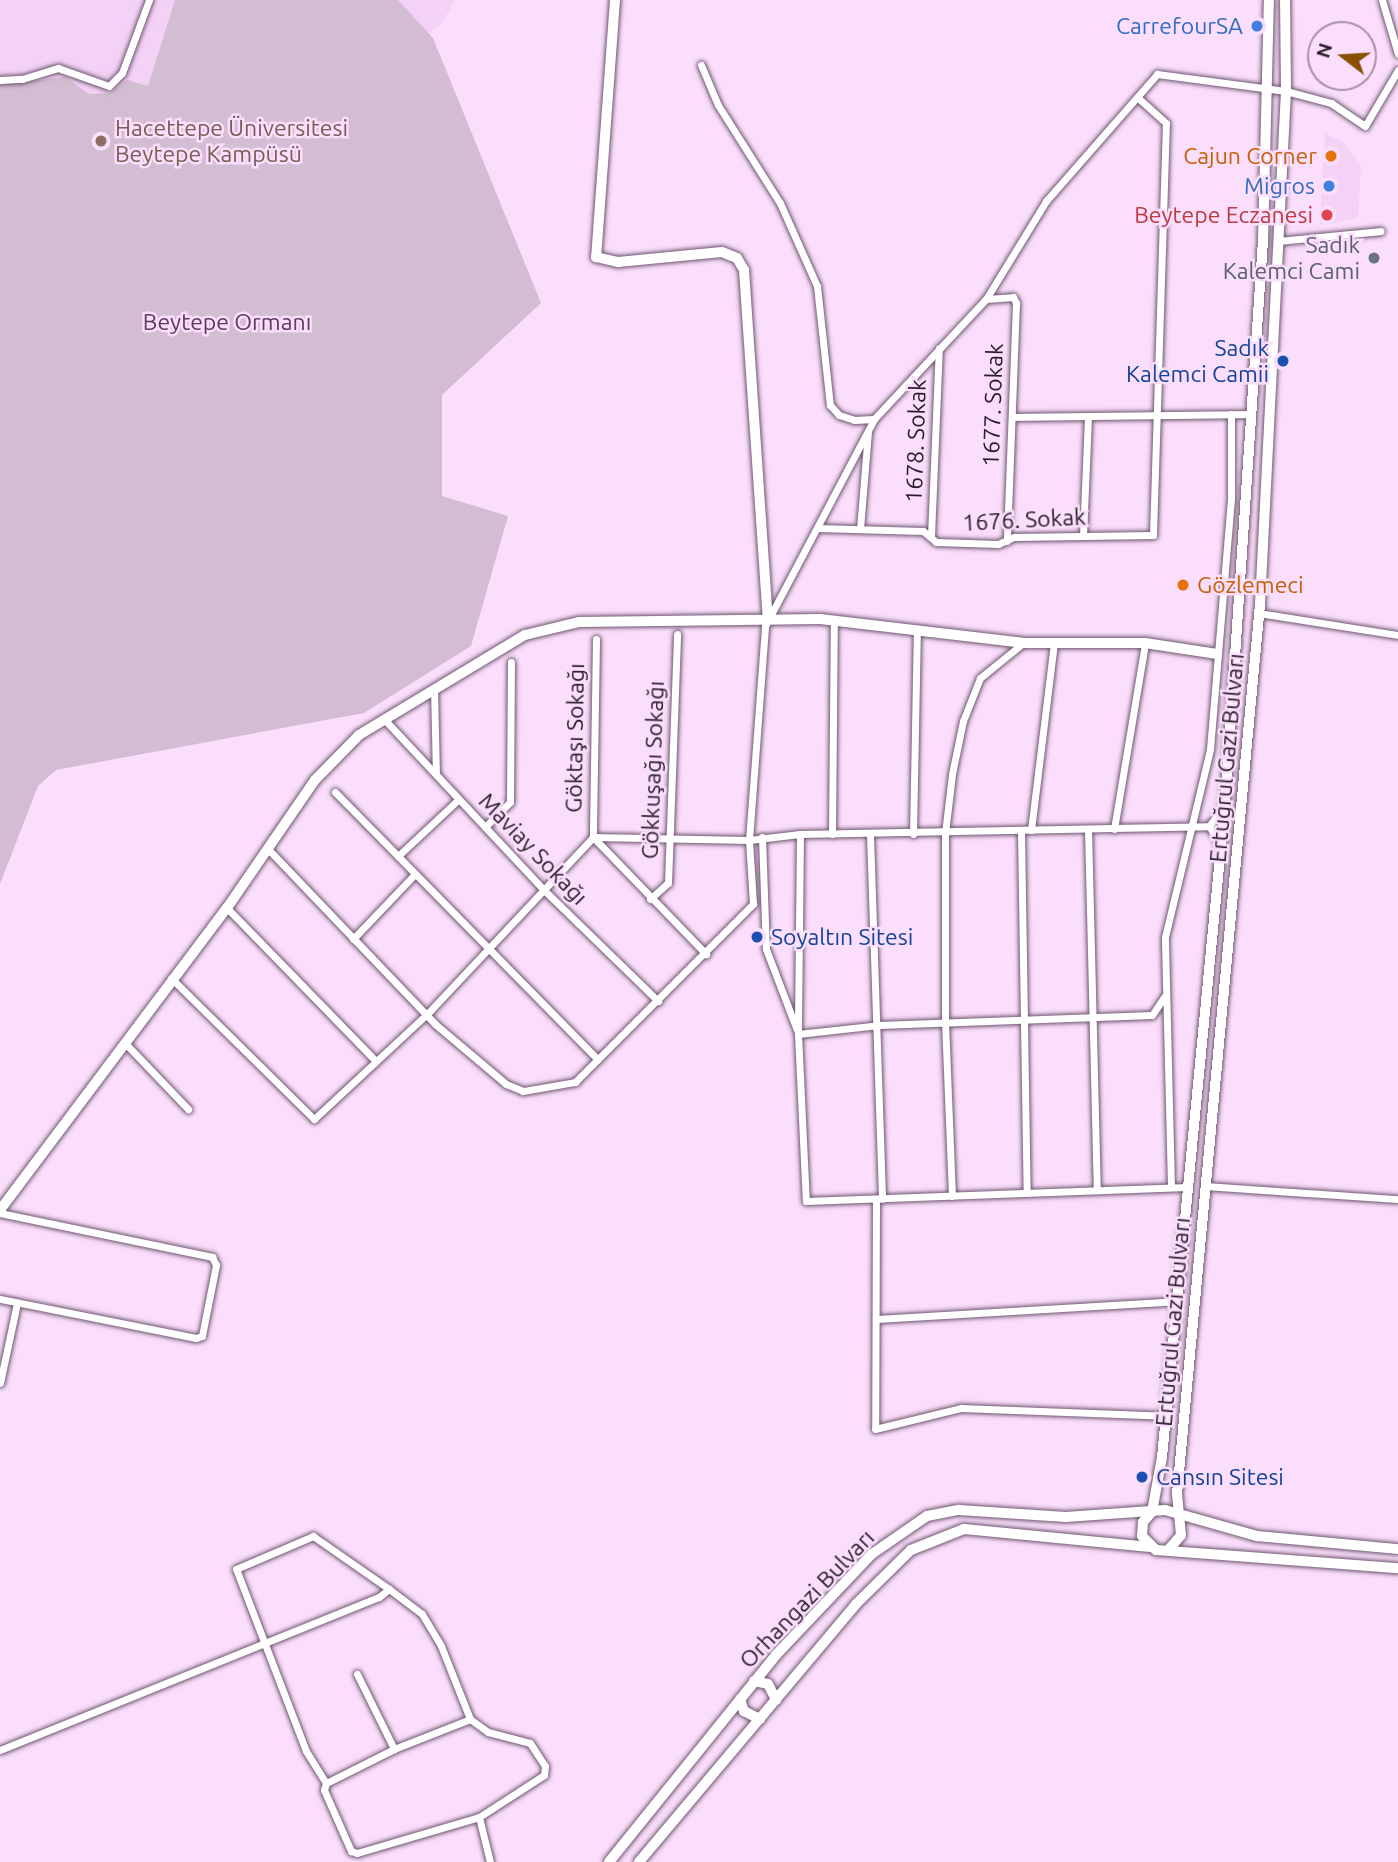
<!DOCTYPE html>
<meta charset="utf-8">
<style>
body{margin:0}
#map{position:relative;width:1398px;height:1862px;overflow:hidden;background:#fadefb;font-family:Ubuntu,sans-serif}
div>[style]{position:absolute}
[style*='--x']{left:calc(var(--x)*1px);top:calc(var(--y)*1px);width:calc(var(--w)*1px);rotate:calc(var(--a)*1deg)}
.built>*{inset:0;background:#f3d2f5}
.green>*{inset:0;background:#d2bdd3}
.roads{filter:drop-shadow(0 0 2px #6f5771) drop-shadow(0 0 2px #6f5771)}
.street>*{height:7px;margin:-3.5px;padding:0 3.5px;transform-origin:3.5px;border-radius:3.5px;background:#fff}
.secondary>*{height:10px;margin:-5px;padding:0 5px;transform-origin:5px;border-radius:5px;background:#fff}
.dots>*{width:19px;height:19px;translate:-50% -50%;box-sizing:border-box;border:4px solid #fadefb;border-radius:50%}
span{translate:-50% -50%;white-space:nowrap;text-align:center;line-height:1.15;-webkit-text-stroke:5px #fadefb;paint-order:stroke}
.shop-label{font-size:23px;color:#366cbe}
.right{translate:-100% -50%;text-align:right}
.education-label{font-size:23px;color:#785e54}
.left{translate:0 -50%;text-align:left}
.food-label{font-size:23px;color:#c56008}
.health-label{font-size:23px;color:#be3a42}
.worship-label{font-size:23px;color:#5b616d}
.park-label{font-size:23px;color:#5c3b5e}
.transit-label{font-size:23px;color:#164399}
.street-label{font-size:23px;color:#281e28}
.north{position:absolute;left:1307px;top:21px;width:70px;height:70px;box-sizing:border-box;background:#fadefb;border:2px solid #a691a7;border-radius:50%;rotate:287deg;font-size:19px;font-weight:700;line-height:28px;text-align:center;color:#281e28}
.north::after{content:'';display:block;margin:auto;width:24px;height:32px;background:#875100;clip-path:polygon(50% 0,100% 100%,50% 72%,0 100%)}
</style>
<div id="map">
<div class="built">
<div style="clip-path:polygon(0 0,455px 0,442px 23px,344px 102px,0 247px)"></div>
<div style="clip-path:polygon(1325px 133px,1344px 143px,1361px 165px,1358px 218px,1324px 225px,1320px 224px)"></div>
</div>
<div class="green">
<div style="clip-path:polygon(175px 0,398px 0,433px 38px,541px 303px,442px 395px,442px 496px,508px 516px,471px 646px,364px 713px,56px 770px,38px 786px,0 884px,0 85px,65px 77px,89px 94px,110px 93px,127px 80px,148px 86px)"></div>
</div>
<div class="roads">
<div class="street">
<div style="--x:1382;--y:0;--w:56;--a:73.5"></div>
<div style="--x:701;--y:65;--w:43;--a:67"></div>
<div style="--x:718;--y:105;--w:116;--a:57.7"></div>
<div style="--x:780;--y:203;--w:91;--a:66"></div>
<div style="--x:817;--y:286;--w:120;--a:83.8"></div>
<div style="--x:830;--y:405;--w:13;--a:48"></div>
<div style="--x:839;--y:415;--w:16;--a:18"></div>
<div style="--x:854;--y:420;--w:20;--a:-3"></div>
<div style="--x:0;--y:80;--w:22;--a:-3"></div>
<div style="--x:22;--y:79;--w:38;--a:-17"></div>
<div style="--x:58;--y:68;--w:54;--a:19.4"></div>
<div style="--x:109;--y:86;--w:18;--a:-45"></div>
<div style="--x:122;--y:73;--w:78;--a:-69.7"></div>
<div style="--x:1279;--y:241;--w:102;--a:-5.6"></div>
<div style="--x:986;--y:299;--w:27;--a:-4"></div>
<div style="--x:1013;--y:297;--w:7;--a:63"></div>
<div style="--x:1016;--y:303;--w:238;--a:92.2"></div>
<div style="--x:1012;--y:417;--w:240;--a:-0.7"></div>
<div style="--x:817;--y:528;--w:106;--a:1.6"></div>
<div style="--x:923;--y:531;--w:17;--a:40"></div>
<div style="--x:936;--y:542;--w:62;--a:1.8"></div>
<div style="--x:998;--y:544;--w:17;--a:-24"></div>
<div style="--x:1014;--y:537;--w:139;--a:-0.8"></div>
<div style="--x:1153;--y:535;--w:412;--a:-88.2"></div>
<div style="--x:1166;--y:123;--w:38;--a:-138"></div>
<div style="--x:860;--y:529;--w:97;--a:-85.3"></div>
<div style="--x:931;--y:536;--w:188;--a:-87.6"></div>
<div style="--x:1083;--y:536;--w:119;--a:-87.6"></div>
<div style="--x:1259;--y:613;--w:141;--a:9"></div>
<div style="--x:596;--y:639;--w:198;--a:90.9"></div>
<div style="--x:593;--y:837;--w:163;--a:46"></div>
<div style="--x:434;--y:688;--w:86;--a:88.7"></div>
<div style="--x:384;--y:719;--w:236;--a:46.9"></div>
<div style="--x:545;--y:891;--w:158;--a:44.2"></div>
<div style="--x:335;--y:792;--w:375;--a:45.5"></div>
<div style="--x:1209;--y:826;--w:26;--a:-53"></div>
<div style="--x:1209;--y:826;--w:22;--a:58"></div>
<div style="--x:485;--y:827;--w:35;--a:-45"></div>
<div style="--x:510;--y:802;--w:140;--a:-89.6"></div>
<div style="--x:1088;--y:829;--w:361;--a:88.6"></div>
<div style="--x:1114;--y:829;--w:189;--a:-80.5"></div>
<div style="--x:1031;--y:830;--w:189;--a:-83"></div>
<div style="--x:1021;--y:831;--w:362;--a:89.1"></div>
<div style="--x:800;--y:834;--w:200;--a:90.6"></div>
<div style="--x:798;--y:1034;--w:167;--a:87.3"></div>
<div style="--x:806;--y:1201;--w:381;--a:-2.1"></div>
<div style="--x:832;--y:834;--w:214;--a:-89.5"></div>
<div style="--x:913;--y:834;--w:205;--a:-88.9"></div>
<div style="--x:870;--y:835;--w:364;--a:88.1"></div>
<div style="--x:762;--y:837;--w:112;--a:88"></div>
<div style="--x:766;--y:949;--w:87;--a:69.1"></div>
<div style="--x:268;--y:849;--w:242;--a:46.3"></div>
<div style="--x:435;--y:1024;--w:93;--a:40.2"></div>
<div style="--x:506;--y:1084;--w:18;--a:22"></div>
<div style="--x:523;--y:1091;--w:53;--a:-9.8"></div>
<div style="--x:575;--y:1082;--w:252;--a:-45"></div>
<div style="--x:753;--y:904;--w:64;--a:-93.6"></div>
<div style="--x:749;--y:840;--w:215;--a:-85.7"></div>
<div style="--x:765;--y:626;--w:234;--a:-62.2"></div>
<div style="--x:874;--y:419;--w:164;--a:-47"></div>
<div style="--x:986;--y:299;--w:115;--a:-58.5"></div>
<div style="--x:1046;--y:201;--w:169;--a:-48.8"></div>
<div style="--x:1157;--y:74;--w:130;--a:7.5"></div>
<div style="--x:1286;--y:91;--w:47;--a:14.9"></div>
<div style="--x:1331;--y:103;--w:41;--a:34.1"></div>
<div style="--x:1365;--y:126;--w:65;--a:-59.5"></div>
<div style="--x:398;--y:856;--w:83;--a:-43.1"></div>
<div style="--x:650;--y:899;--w:24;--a:-42"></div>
<div style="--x:668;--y:883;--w:249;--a:-87.9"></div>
<div style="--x:227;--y:908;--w:212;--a:45.8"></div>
<div style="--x:353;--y:939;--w:90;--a:-46.4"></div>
<div style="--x:171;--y:978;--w:201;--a:44.6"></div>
<div style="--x:314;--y:1119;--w:156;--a:-42.9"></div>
<div style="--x:428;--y:1013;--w:241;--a:-46.8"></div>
<div style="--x:593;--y:837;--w:156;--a:1.1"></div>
<div style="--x:749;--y:840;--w:51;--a:-6.7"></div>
<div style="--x:800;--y:834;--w:409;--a:-1.1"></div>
<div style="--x:798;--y:1034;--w:81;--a:-6.3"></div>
<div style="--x:879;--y:1025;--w:273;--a:-2.1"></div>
<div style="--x:1152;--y:1015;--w:23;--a:-56"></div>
<div style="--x:124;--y:1042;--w:93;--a:46.3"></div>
<div style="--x:1205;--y:1186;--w:193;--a:3.9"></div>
<div style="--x:1171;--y:1187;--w:250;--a:-91.4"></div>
<div style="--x:1165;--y:937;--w:193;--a:-76.5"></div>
<div style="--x:1210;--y:749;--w:252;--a:-85.2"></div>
<div style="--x:1231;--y:498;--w:84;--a:-90"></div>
<div style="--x:952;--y:1196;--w:173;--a:-92.3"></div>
<div style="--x:945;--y:1023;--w:190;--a:-90"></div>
<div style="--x:945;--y:833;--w:59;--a:-83.2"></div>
<div style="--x:952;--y:774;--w:54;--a:-78.3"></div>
<div style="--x:963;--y:721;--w:46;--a:-68.4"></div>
<div style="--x:980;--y:678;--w:55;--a:-39.1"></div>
<div style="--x:876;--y:1199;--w:230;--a:90.2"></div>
<div style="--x:875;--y:1429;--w:89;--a:-13.7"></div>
<div style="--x:961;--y:1408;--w:204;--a:2.2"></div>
<div style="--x:0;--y:1213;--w:217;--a:11.7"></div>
<div style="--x:212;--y:1257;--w:9;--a:63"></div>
<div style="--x:216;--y:1265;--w:72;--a:101.2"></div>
<div style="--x:202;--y:1336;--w:6;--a:162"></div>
<div style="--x:196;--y:1338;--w:200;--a:-168.7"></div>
<div style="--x:876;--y:1319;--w:301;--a:-3.4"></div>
<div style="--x:0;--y:1383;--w:82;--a:-78"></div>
<div style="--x:357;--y:1674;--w:84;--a:63.7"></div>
<div style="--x:394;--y:1749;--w:76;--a:153.4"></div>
<div style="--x:326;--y:1783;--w:7;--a:106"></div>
<div style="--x:324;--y:1790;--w:67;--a:66.1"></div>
<div style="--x:351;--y:1851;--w:6;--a:18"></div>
<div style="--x:357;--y:1853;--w:127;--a:-16.4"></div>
<div style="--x:479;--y:1817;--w:46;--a:76.3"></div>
<div style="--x:394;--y:1749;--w:82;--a:-21.5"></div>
<div style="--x:470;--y:1719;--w:22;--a:36"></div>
<div style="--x:488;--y:1732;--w:43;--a:14.7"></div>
<div style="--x:530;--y:1743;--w:27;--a:57"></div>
<div style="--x:545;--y:1766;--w:9;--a:96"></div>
<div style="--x:544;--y:1775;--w:77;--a:147.1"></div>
<div style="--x:0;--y:1750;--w:409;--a:-22"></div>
<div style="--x:379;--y:1597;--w:13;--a:-39"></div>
<div style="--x:389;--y:1589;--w:41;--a:37.1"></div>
<div style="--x:422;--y:1614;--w:37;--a:59"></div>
<div style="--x:441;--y:1646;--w:79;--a:68.3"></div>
<div style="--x:326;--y:1783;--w:38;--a:-122"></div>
<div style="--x:306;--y:1751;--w:195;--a:-111"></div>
<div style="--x:236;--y:1569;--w:84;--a:-23.2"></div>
<div style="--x:313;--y:1536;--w:93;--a:34.9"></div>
</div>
<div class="secondary">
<div style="--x:615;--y:0;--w:258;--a:94.2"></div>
<div style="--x:596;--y:257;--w:23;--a:13"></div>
<div style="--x:618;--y:262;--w:104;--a:-5.5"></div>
<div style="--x:722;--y:252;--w:16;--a:22"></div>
<div style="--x:737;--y:258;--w:14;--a:60"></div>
<div style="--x:744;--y:270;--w:351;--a:86.1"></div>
<div style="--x:0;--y:1210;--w:378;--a:-53.1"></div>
<div style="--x:227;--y:908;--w:155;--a:-55.5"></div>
<div style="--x:315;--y:780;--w:63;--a:-45.6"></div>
<div style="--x:359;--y:735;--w:194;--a:-31.1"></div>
<div style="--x:525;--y:635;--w:56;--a:-13.5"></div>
<div style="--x:579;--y:622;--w:241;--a:-0.7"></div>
<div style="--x:820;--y:619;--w:204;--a:6.7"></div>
<div style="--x:1023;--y:643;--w:122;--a:0"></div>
<div style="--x:1145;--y:643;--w:73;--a:8.7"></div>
<div style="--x:1152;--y:1512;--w:56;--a:-79.7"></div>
<div style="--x:1162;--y:1457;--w:655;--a:-84.48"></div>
<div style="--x:1225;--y:805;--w:565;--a:-86.15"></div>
<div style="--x:1263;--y:241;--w:241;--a:-88.6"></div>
<div style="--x:1152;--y:1512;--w:13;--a:132"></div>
<div style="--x:1143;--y:1522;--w:14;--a:94"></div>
<div style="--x:1142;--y:1536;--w:20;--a:45"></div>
<div style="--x:1156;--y:1550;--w:243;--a:4.3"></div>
<div style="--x:1169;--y:1549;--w:18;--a:-49"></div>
<div style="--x:1181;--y:1535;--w:41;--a:-95.6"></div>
<div style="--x:1177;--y:1494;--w:894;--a:-84.67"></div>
<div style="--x:1260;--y:604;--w:514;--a:-87.1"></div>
<div style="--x:1286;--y:91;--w:91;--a:-90.6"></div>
<div style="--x:754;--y:1681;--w:14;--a:12"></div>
<div style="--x:768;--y:1684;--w:18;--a:63"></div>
<div style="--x:740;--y:1699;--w:13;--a:72"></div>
<div style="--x:744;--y:1711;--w:18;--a:27"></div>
<div style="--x:609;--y:1862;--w:266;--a:-51.1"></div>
<div style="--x:776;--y:1655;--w:139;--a:-46.5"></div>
<div style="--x:872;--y:1554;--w:67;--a:-34.6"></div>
<div style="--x:927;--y:1516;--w:33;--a:-11"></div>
<div style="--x:959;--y:1510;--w:107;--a:3.7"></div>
<div style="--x:1066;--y:1517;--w:99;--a:-4"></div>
<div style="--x:1165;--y:1510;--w:96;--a:15.8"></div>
<div style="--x:1257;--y:1536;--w:142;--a:5.3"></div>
<div style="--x:639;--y:1862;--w:337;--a:-49.9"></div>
<div style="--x:856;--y:1604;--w:77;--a:-44.5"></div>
<div style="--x:911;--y:1550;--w:57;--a:-21.6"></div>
<div style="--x:964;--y:1529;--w:187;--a:5.5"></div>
</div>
</div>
<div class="dots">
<div style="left:1257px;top:26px;background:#3f7fe0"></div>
<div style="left:101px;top:141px;background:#8d6e63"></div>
<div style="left:1331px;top:156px;background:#e8710a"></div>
<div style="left:1329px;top:186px;background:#3f7fe0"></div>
<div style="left:1327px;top:215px;background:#e0444e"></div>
<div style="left:1374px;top:258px;background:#6b7280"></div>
<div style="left:1283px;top:361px;background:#1a4fb4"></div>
<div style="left:1183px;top:585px;background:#e8710a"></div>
<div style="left:757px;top:937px;background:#1a4fb4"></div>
<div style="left:1142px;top:1477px;background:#1a4fb4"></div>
</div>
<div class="shop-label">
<span class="right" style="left:1243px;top:26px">CarrefourSA</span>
<span class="right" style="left:1315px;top:186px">Migros</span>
</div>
<div class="education-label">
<span class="left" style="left:115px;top:141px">Hacettepe Üniversitesi<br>Beytepe Kampüsü</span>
</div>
<div class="food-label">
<span class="right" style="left:1317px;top:156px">Cajun Corner</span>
<span class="left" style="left:1197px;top:585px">Gözlemeci</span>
</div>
<div class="health-label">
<span class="right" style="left:1313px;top:215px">Beytepe Eczanesi</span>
</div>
<div class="worship-label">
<span class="right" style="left:1360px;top:258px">Sadık<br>Kalemci Cami</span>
</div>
<div class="park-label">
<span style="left:227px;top:322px">Beytepe Ormanı</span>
</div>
<div class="transit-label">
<span class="right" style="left:1269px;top:361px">Sadık<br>Kalemci Camii</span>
<span class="left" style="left:771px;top:937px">Soyaltın Sitesi</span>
<span class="left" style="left:1156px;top:1477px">Cansın Sitesi</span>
</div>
<div class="street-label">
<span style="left:993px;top:405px;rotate:-88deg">1677. Sokak</span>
<span style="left:916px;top:441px;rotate:-88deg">1678. Sokak</span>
<span style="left:1024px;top:520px;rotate:-3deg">1676. Sokak</span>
<span style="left:575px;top:738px;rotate:-89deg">Göktaşı Sokağı</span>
<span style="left:1227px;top:758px;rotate:-85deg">Ertuğrul Gazi Bulvarı</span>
<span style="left:653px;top:770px;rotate:-88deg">Gökkuşağı Sokağı</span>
<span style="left:533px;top:849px;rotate:46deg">Maviay Sokağı</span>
<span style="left:1173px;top:1322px;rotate:-85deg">Ertuğrul Gazi Bulvarı</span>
<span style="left:807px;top:1599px;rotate:-46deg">Orhangazi Bulvarı</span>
</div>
<div class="north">N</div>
</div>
